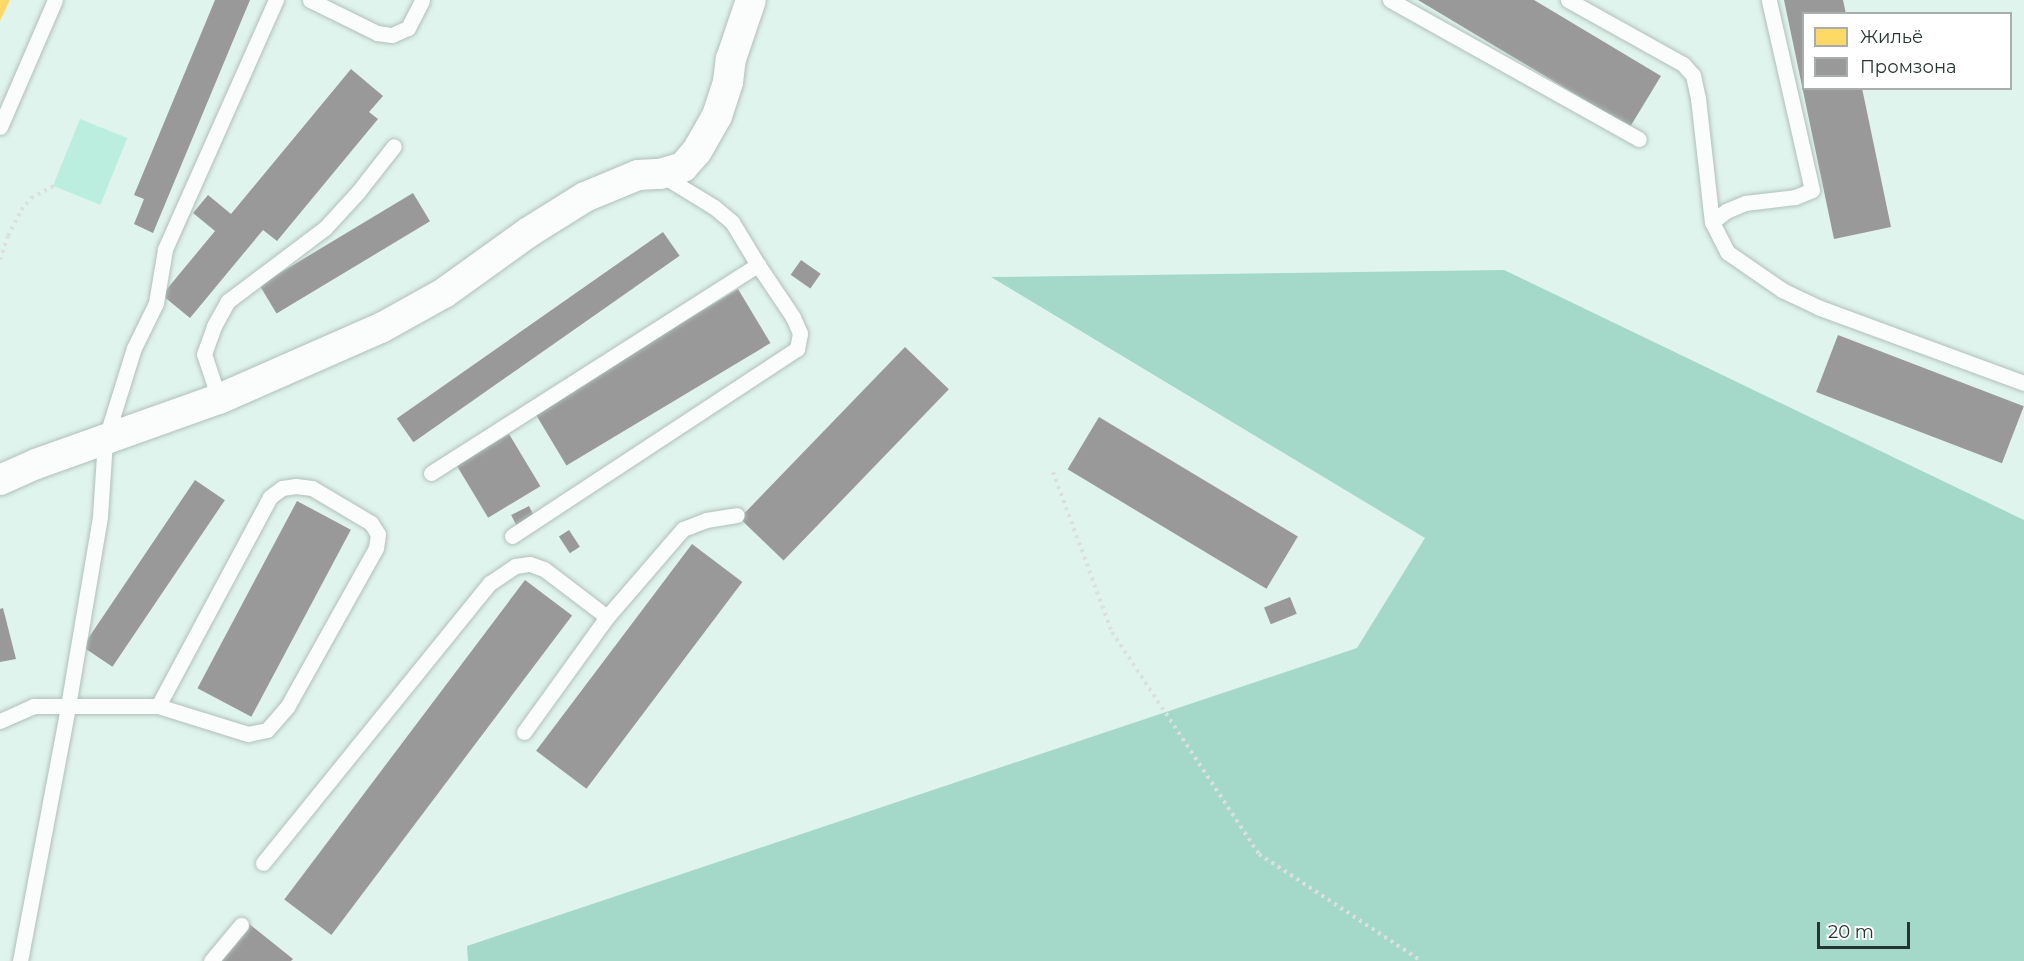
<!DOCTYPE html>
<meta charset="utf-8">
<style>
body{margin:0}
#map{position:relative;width:2024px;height:961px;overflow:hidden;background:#dff4ec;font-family:Montserrat,sans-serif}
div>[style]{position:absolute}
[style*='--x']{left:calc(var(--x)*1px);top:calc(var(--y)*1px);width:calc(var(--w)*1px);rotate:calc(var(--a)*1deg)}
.green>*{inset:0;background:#bbeede;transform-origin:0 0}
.forest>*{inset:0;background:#a4d8c8}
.homes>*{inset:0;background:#ffd966}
.industry>*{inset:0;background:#999;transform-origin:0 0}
.path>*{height:4px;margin-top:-2px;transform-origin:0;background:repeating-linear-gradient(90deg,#d9e0de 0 3px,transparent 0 7.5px)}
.roads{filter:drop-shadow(0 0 2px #b0c0ba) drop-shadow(0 0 2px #b0c0ba)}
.service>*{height:15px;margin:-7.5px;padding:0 7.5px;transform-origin:7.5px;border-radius:7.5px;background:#fafdfc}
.minor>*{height:30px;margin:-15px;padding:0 15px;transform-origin:15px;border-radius:15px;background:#fafdfc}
span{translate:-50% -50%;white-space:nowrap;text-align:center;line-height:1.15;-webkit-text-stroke:6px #fff;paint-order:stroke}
.legend{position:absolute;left:1802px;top:12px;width:210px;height:78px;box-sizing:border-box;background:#fff;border:2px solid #a8aeac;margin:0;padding:8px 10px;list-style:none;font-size:18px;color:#263530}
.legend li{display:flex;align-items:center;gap:12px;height:30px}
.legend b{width:30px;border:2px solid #a8aeac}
.scale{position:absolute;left:1817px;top:922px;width:93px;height:27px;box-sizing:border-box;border:3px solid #263530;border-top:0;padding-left:8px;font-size:18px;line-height:21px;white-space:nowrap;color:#263530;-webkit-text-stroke:4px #fff;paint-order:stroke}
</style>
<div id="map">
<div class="green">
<div style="left:80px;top:119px;width:51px;height:72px;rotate:22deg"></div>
</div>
<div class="forest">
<div style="clip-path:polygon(1504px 270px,2024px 520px,2024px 961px,468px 961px,467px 946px,1357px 648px,1425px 538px,991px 277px)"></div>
</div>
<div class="homes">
<div style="clip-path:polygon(0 0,10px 0,0 21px)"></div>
</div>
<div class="industry">
<div style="clip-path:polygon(215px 0,250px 0,153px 233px,134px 224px,144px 199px,134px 195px)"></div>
<div style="clip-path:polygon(1418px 0,1534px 0,1661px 76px,1630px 127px)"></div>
<div style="clip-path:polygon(1784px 0,1843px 0,1846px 14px,1804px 14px,1804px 88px,1862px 88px,1891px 227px,1834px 239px)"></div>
<div style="clip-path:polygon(351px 69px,383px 96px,369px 112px,378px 119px,277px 241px,263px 230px,190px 318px,162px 295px,215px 231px,193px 213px,208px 195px,231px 214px)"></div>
<div style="left:413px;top:193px;width:33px;height:179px;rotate:59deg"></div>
<div style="left:663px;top:232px;width:29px;height:325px;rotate:55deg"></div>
<div style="left:801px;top:260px;width:24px;height:18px;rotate:35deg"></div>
<div style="left:738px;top:289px;width:63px;height:238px;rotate:59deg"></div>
<div style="left:1838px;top:335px;width:199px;height:61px;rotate:21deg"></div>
<div style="left:905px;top:347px;width:61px;height:238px;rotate:44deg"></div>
<div style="left:1099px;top:417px;width:232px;height:61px;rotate:31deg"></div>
<div style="left:509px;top:434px;width:61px;height:61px;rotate:59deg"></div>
<div style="left:195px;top:480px;width:36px;height:201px;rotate:34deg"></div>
<div style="left:297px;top:501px;width:61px;height:212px;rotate:28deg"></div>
<div style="left:529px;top:506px;width:11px;height:20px;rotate:63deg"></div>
<div style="left:569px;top:530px;width:20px;height:12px;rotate:57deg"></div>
<div style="left:692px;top:544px;width:63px;height:259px;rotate:37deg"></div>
<div style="left:525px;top:580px;width:59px;height:400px;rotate:37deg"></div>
<div style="left:1290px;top:597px;width:18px;height:28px;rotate:68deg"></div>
<div style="clip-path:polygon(3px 608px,16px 659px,0 662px,0 609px)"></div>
<div style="clip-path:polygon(248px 923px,293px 959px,291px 961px,217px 961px)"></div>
</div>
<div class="path">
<div style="--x:0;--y:260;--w:25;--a:-72"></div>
<div style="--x:8;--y:236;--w:29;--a:-63"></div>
<div style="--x:21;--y:210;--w:16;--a:-50"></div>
<div style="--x:31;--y:198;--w:26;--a:-28"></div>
<div style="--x:1053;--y:472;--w:171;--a:69.8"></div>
<div style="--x:1112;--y:632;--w:266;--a:56.5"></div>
<div style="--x:1259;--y:854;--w:194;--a:33.4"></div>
</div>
<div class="roads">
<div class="service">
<div style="--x:310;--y:0;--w:75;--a:26.2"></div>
<div style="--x:377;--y:33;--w:15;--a:8"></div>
<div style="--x:392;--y:35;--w:17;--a:-24"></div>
<div style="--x:408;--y:28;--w:31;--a:-63"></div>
<div style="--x:1390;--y:0;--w:285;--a:29.2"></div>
<div style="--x:1568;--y:0;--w:132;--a:29.1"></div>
<div style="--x:1683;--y:64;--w:15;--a:48"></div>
<div style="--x:1693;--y:75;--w:24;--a:78"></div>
<div style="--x:1698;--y:98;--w:125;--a:83.6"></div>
<div style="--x:1712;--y:222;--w:34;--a:63"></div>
<div style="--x:1727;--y:252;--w:67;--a:34.6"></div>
<div style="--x:1782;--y:290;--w:42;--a:25.3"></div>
<div style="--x:1820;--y:308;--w:217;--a:20.2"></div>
<div style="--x:0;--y:127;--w:138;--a:-66.6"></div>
<div style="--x:1712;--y:222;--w:18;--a:-38"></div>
<div style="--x:1726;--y:211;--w:21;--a:-23"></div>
<div style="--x:1745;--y:203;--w:50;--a:-6.8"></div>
<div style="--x:1795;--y:197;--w:18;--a:-22"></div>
<div style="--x:1812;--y:190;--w:195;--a:-102.8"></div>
<div style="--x:219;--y:399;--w:47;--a:-108.4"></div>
<div style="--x:204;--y:354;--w:30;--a:-70"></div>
<div style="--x:214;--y:326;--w:29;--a:-61"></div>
<div style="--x:228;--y:301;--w:121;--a:-37"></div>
<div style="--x:325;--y:228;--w:49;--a:-47.5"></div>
<div style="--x:358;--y:192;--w:58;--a:-52"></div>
<div style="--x:431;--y:473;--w:388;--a:-32.5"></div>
<div style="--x:758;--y:265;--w:50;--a:-121.2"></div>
<div style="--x:732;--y:222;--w:23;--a:-140"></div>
<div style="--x:714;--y:207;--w:63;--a:-148.6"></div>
<div style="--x:512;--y:536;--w:341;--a:-33.3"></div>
<div style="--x:797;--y:349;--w:16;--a:-79"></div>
<div style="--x:800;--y:333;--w:17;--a:-114"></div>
<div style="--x:793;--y:317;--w:63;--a:-123.9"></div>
<div style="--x:0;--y:721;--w:36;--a:-24"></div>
<div style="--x:33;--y:706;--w:125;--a:0"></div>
<div style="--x:158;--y:706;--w:237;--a:-61.8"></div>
<div style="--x:270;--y:497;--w:15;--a:-37"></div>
<div style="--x:282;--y:488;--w:14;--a:-8"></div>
<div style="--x:296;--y:486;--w:16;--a:7"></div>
<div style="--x:312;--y:488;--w:69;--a:30.7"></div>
<div style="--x:371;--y:523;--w:13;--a:58"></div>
<div style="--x:378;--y:534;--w:14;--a:98"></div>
<div style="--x:376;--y:548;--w:182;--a:119.2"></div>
<div style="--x:287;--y:707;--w:30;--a:131"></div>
<div style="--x:267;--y:730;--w:19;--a:168"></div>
<div style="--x:248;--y:734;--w:94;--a:-162.7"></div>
<div style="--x:524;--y:732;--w:142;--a:-54.2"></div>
<div style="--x:607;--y:617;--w:116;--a:-49.2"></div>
<div style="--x:683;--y:529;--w:25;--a:-21"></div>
<div style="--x:706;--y:520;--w:31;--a:-9"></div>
<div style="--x:263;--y:863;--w:360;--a:-51"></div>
<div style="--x:490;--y:583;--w:30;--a:-34"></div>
<div style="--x:515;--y:566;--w:15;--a:-8"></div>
<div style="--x:530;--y:564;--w:15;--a:20"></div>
<div style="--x:544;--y:569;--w:79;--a:37.3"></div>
<div style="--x:20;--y:961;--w:259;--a:-79.3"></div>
<div style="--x:68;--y:706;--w:193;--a:-80.4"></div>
<div style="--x:100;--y:516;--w:75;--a:-86.2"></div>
<div style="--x:105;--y:441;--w:97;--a:-72.7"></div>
<div style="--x:134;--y:348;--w:50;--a:-63.9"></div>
<div style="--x:156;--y:303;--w:55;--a:-80.5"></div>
<div style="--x:165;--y:249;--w:273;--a:-66"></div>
<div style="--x:211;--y:961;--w:47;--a:-50.2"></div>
</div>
<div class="minor">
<div style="--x:0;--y:480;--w:39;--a:-24"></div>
<div style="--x:36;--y:464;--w:194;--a:-19.6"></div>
<div style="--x:219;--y:399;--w:177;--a:-23.7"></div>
<div style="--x:381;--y:328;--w:72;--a:-29.1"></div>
<div style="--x:444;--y:293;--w:105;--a:-35.7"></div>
<div style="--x:529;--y:232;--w:66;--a:-32"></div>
<div style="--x:585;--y:197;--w:57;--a:-22.5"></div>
<div style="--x:638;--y:175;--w:22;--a:-3"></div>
<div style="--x:660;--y:174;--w:24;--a:-17"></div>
<div style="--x:683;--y:167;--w:21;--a:-49"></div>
<div style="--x:697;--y:151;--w:40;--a:-60.3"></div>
<div style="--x:717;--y:116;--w:36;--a:-72"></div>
<div style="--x:728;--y:82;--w:23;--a:-83"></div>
<div style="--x:731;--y:59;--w:62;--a:-71.3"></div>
</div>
</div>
<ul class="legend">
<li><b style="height:16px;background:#ffd966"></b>Жильё</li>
<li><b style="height:16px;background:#999"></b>Промзона</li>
</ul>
<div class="scale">20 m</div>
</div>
